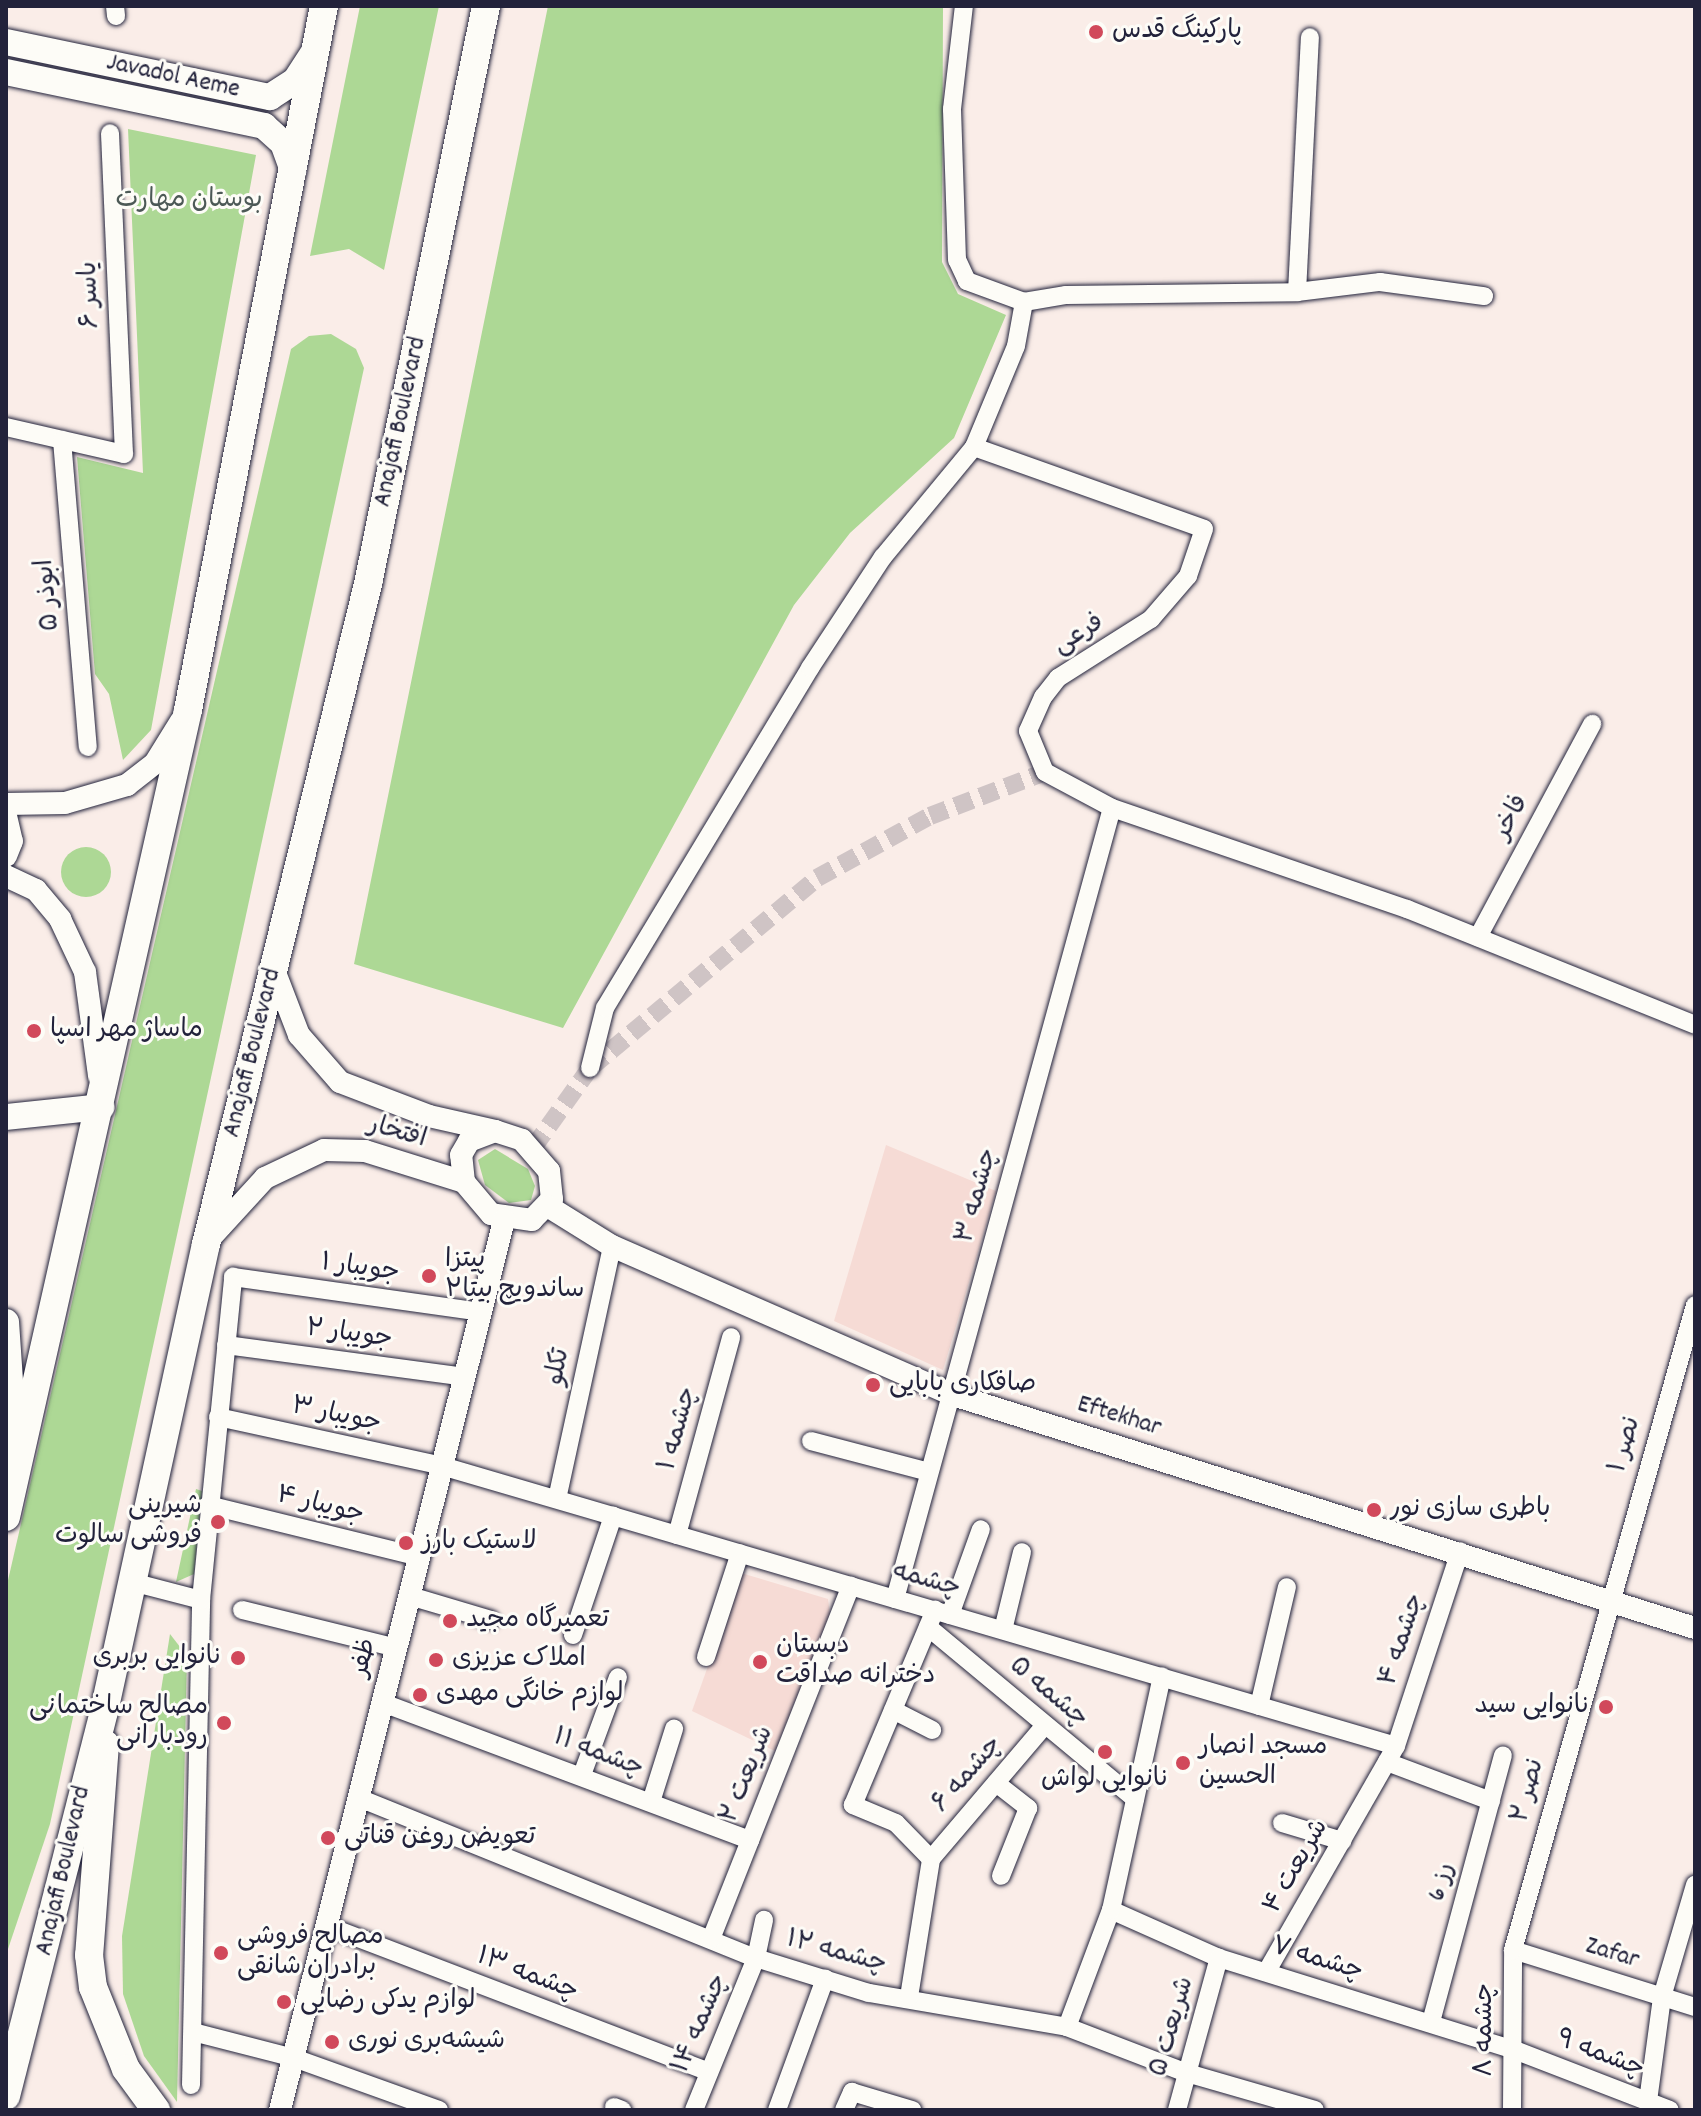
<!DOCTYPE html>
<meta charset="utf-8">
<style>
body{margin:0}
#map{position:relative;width:1701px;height:2116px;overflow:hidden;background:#faede8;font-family:Dekko,"Playpen Sans Arabic",sans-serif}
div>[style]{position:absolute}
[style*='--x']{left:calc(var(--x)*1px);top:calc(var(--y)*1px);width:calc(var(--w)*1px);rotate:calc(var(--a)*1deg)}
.built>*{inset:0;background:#f6dbd5}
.green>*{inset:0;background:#add895}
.round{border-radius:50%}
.minor-tunnel>*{height:18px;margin-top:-9px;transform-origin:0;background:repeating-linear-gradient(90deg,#cfc4c5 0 18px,transparent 0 27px)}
.roads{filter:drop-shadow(0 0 2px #22223b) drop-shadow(0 0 2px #22223b)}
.minor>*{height:18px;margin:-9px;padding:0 9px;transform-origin:9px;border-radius:9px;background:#fdfcf7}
.tertiary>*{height:22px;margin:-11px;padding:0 11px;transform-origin:11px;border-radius:11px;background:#fdfcf7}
.secondary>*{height:26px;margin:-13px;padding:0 13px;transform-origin:13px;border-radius:13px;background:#fdfcf7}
.primary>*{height:28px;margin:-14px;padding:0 14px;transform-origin:14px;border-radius:14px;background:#fdfcf7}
.dots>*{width:22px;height:22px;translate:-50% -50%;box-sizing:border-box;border:4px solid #fdfcf7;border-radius:50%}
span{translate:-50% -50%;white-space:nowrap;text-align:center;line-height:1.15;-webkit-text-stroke:6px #fdfcf7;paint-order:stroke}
.poi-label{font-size:26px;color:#22223b}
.left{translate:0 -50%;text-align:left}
.right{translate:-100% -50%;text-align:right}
.street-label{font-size:26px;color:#22223b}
.park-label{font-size:26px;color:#4c5956}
.frame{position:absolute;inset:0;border:8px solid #22223b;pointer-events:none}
</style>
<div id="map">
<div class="built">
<div style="clip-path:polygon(886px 1145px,996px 1191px,943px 1370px,834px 1321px)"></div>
<div style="clip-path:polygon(741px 1573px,828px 1599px,830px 1614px,775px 1751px,692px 1711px)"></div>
</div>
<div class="green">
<div style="clip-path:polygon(360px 6px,439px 6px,384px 270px,349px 249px,310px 256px)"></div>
<div style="clip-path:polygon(548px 6px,943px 6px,942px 262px,958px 294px,1006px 315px,954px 438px,850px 533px,794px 605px,563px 1028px,354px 964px)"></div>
<div style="clip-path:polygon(128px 129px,256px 155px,151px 730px,123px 760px,109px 694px,95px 674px,77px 457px,143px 473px)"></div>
<div style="clip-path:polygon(331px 334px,356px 349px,364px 368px,50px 1824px,6px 1955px,6px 1589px,291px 349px,309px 336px)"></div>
<div class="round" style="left:61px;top:847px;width:50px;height:50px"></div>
<div style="clip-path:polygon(495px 1149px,528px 1169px,535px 1186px,531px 1200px,509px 1203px,485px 1185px,478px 1160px)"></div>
<div style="clip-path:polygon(196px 1489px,202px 1491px,194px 1574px,176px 1582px)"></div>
<div style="clip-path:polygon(170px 1634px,187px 1656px,177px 2102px,144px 2056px,123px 1994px,122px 1936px)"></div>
</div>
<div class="minor-tunnel">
<div style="--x:533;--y:1148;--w:98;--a:-54.5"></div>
<div style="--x:590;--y:1068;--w:296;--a:-39.9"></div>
<div style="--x:817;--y:878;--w:129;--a:-28.8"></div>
<div style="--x:930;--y:816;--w:123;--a:-20.9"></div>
</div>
<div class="roads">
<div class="minor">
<div style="--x:115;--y:6;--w:10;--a:84"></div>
<div style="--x:1297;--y:292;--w:255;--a:-87.1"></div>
<div style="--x:1024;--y:302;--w:43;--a:-9.5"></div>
<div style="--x:1066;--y:295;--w:231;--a:-0.7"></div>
<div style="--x:1297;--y:292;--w:84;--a:-6.9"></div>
<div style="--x:1380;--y:282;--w:105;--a:7.7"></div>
<div style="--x:6;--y:427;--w:121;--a:12.9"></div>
<div style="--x:124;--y:454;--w:321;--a:-92.5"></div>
<div style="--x:62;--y:440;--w:308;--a:85.2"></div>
<div style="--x:974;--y:447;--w:244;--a:19.6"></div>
<div style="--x:1204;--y:529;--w:50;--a:108.8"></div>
<div style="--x:1188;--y:576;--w:57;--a:130.7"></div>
<div style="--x:1151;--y:619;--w:110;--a:147.6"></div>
<div style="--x:1058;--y:678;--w:24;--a:128"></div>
<div style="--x:1043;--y:697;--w:37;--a:114"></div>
<div style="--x:1028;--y:731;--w:44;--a:67.5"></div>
<div style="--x:1045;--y:772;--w:76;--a:28.2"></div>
<div style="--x:1112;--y:808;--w:312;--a:18.9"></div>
<div style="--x:1407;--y:909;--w:310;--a:21.9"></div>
<div style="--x:1478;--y:937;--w:242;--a:-61.8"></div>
<div style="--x:590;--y:1068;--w:62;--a:-76"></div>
<div style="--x:605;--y:1008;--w:397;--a:-58.9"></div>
<div style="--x:810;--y:668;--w:133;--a:-56.7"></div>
<div style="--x:883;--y:557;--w:143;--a:-50.4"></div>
<div style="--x:974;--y:447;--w:109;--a:-67.4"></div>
<div style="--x:1016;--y:346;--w:45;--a:-79.7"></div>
<div style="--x:1024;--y:302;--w:61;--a:-159.8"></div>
<div style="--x:967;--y:281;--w:23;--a:-115"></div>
<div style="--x:957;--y:260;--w:151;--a:-91.9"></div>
<div style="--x:952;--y:109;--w:104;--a:-83.4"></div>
<div style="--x:226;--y:1345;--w:241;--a:7.6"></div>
<div style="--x:218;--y:1417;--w:229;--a:12.3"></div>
<div style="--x:442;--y:1466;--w:994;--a:16.36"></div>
<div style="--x:811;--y:1441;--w:122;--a:14.7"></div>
<div style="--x:557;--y:1499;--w:259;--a:-77.7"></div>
<div style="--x:208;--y:1505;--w:218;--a:13.8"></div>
<div style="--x:677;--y:1535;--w:205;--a:-74.7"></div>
<div style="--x:132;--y:1582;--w:71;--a:14.6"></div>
<div style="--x:410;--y:1596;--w:84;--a:16.5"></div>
<div style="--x:895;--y:1599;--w:820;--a:-74.66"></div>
<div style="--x:242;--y:1610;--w:160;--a:13.8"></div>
<div style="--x:950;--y:1615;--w:91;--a:-70.2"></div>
<div style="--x:928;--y:1627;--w:269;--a:39.7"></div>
<div style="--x:1003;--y:1630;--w:80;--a:-76.3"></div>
<div style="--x:573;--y:1635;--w:126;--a:-71.4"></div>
<div style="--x:706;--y:1657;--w:109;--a:-71.9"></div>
<div style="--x:383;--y:1703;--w:392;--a:20.5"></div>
<div style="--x:1259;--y:1706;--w:122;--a:-76.8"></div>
<div style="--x:893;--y:1710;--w:44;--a:27.1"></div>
<div style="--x:1387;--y:1762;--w:111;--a:20.6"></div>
<div style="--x:582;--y:1775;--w:104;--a:-69.8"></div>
<div style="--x:996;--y:1783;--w:41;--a:38"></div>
<div style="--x:1028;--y:1808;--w:73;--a:111.7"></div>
<div style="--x:359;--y:1798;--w:428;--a:22"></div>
<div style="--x:756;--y:1958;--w:118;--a:17.2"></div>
<div style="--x:869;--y:1993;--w:201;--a:9.7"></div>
<div style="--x:1067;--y:2027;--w:129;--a:21"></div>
<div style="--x:1187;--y:2073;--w:133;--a:16.1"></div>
<div style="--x:651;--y:1802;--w:77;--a:-72.5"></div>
<div style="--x:1282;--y:1823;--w:63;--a:16.7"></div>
<div style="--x:931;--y:1859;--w:50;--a:-134.2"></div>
<div style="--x:896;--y:1823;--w:47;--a:-157.3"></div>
<div style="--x:853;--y:1805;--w:212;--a:-67.2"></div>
<div style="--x:931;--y:1859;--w:176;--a:-49.6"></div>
<div style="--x:1111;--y:1910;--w:118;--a:24"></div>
<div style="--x:1219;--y:1958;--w:307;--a:17.3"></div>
<div style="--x:1512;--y:2049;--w:169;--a:21.1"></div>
<div style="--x:327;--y:1926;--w:409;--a:20.9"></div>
<div style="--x:711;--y:1939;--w:380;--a:-68.4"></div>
<div style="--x:1513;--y:1950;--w:191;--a:17.4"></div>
<div style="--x:1267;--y:1971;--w:259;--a:-60.2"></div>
<div style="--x:1396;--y:1746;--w:205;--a:-71.8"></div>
<div style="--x:909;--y:1997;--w:140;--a:-80.9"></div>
<div style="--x:1431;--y:2022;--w:276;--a:-74.9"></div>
<div style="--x:1067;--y:2027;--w:125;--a:-69.4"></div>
<div style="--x:1111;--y:1910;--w:239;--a:-77.7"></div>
<div style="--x:193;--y:2032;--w:104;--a:14.4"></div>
<div style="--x:294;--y:2058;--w:154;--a:19.7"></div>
<div style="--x:191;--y:2085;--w:485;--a:-88.8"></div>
<div style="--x:201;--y:1600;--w:325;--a:-84.3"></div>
<div style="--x:233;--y:1277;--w:250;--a:8"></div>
<div style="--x:1648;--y:2101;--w:105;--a:-82.3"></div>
<div style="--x:1662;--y:1997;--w:117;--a:-73.6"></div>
<div style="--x:614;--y:2107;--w:9;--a:21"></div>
<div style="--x:694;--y:2110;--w:164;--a:-67.8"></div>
<div style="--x:756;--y:1958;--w:39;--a:-78"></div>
<div style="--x:777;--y:2110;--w:140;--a:-69.9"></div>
<div style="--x:844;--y:2110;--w:20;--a:-66"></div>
<div style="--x:852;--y:2092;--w:63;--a:16.7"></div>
<div style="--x:1177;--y:2110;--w:158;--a:-74.6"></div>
<div style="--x:1512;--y:2110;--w:160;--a:-89.6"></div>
<div style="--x:1513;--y:1950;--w:670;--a:-74.24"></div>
</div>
<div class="tertiary">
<div style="--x:6;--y:804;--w:59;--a:-1"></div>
<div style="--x:65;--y:803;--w:65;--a:-16.2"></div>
<div style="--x:127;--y:785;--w:36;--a:-38"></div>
<div style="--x:155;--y:763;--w:49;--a:-58.2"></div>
<div style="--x:6;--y:816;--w:26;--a:77"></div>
<div style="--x:12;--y:841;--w:16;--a:112"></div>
<div style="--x:6;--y:876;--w:33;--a:25"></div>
<div style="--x:36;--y:890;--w:38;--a:50"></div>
<div style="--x:60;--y:919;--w:59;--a:64.7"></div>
<div style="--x:85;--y:972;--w:105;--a:82.3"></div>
<div style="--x:274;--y:970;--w:70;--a:69"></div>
<div style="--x:299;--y:1035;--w:62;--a:48.9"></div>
<div style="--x:340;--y:1082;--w:95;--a:20.9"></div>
<div style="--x:429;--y:1116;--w:68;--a:12.8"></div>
<div style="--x:495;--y:1131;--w:28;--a:18"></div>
<div style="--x:522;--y:1140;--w:41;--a:48.9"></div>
<div style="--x:549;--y:1171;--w:28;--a:84"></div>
<div style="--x:552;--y:1199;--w:29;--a:134"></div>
<div style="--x:532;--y:1220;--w:41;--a:-171.7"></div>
<div style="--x:491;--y:1214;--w:42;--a:-130.2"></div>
<div style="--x:464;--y:1182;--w:27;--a:-96"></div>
<div style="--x:461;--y:1155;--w:16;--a:-60"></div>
<div style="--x:469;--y:1141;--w:28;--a:-21"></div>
<div style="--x:549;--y:1207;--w:74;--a:31.8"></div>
<div style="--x:612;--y:1246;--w:369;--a:23.6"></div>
<div style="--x:950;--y:1394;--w:781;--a:17.44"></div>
<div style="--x:211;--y:1237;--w:80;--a:-47.5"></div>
<div style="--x:265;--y:1178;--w:65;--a:-25.4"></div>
<div style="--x:324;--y:1150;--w:41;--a:1.4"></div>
<div style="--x:365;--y:1151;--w:104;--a:17.4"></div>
<div style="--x:280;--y:2110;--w:918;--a:-75.87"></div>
</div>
<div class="secondary">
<div style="--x:6;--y:42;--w:270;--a:11.8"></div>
<div style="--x:270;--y:97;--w:30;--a:-33"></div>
<div style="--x:295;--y:81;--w:33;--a:-57"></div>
<div style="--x:6;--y:72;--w:264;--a:11.8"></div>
<div style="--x:264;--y:126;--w:25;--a:42"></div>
<div style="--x:283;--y:143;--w:30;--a:70"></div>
<div style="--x:6;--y:1117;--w:96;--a:-6"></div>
<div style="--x:6;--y:1322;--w:131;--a:86.1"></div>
</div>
<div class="primary">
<div style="--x:6;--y:1517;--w:827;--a:-77.29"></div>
<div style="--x:188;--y:710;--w:717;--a:-79.07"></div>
<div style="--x:105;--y:1744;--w:212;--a:94.3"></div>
<div style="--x:89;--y:1955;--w:32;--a:83"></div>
<div style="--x:93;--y:1987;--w:88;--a:68.1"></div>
<div style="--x:126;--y:2069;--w:51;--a:53.8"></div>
<div style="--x:6;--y:2096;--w:401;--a:-75.7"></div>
<div style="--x:105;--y:1707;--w:474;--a:-77.7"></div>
<div style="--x:206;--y:1244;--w:680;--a:-76.21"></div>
<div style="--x:368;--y:584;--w:590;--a:-78.46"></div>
</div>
</div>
<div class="dots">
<div style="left:1096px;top:32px;background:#d1495b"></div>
<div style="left:34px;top:1031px;background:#d1495b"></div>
<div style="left:429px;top:1276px;background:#d1495b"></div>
<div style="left:873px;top:1385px;background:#d1495b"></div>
<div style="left:1374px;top:1510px;background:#d1495b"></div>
<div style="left:218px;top:1522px;background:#d1495b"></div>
<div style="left:406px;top:1543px;background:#d1495b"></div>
<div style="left:450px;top:1621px;background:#d1495b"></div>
<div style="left:238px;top:1658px;background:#d1495b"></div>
<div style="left:436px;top:1660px;background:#d1495b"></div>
<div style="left:760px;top:1662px;background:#d1495b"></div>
<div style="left:420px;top:1695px;background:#d1495b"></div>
<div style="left:1606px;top:1707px;background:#d1495b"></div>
<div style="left:224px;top:1723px;background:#d1495b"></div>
<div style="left:1105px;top:1752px;background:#d1495b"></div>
<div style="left:1183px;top:1763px;background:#d1495b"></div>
<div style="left:328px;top:1838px;background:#d1495b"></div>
<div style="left:221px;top:1953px;background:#d1495b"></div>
<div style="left:284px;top:2002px;background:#d1495b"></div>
<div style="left:332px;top:2042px;background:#d1495b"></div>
</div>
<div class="poi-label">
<span class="left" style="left:1112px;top:32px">پارکینگ قدس</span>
<span class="left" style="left:50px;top:1031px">ماساژ مهر اسپا</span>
<span class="left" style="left:445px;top:1276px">پیتزا<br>ساندویچ بیتا۲</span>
<span class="left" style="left:889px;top:1385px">صافکاری بابایی</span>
<span class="right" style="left:202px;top:1522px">شیرینی<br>فروشی سالوت</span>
<span class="left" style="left:1390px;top:1510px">باطری سازی نور</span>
<span class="left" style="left:422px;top:1543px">لاستیک بارز</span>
<span class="left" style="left:466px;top:1621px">تعمیرگاه مجید</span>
<span class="left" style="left:776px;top:1662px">دبستان<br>دخترانه صداقت</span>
<span class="right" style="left:222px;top:1658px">نانوایی بربری</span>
<span class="left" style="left:452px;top:1660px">املاک عزیزی</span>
<span class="left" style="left:436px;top:1695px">لوازم خانگی مهدی</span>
<span class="right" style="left:1590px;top:1707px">نانوایی‌ سید</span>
<span class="right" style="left:208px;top:1723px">مصالح ساختمانی<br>رودبارانی</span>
<span class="left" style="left:1199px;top:1763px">مسجد انصار<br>الحسین</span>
<span style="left:1105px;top:1780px">نانوایی لواش</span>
<span class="left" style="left:344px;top:1838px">تعویض روغن قناتی</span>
<span class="left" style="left:237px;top:1953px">مصالح فروشی<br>برادران شانقی</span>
<span class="left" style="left:300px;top:2002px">لوازم یدکی رضایی</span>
<span class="left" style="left:348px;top:2042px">شیشه‌بری نوری</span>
</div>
<div class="street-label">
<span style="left:173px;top:77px;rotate:12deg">Javadol Aeme</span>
<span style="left:91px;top:295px;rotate:-92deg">یاسر ۶</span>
<span style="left:401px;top:422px;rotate:-78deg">Anajafi Boulevard</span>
<span style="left:49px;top:595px;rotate:-95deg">ابوذر ۵</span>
<span style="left:1079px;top:635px;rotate:-31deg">فرعی</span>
<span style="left:1512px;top:818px;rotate:-62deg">فاخر</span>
<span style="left:253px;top:1053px;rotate:-76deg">Anajafi Boulevard</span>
<span style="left:397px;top:1133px;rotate:16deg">افتخار</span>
<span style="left:978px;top:1196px;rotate:-75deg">چشمه ۳</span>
<span style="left:360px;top:1269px;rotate:8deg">جویبار ۱</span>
<span style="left:349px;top:1335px;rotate:8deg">جویبار ۲</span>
<span style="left:559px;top:1367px;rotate:-78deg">تکلو</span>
<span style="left:336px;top:1416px;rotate:12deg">جویبار ۳</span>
<span style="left:1119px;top:1417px;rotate:17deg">Eftekhar</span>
<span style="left:679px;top:1429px;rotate:-75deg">چشمه ۱</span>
<span style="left:1626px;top:1445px;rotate:-74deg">نصر ۱</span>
<span style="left:320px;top:1506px;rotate:14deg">جویبار ۴</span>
<span style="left:926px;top:1581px;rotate:16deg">چشمه</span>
<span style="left:1403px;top:1640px;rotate:-72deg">چشمه ۴</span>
<span style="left:365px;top:1658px;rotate:-76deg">ظفر</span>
<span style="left:1048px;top:1693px;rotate:40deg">چشمه ۵</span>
<span style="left:598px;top:1754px;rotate:21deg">چشمه ۱۱</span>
<span style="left:748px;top:1775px;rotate:-68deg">شریعت ۲</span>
<span style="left:968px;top:1775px;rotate:-49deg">چشمه ۶</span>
<span style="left:1529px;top:1791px;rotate:-75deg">نصر ۲</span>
<span style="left:1297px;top:1867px;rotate:-60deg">شریعت ۴</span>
<span style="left:64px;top:1871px;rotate:-77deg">Anajafi Boulevard</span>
<span style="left:1442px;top:1882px;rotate:-75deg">رز 6</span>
<span style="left:836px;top:1953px;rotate:15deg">چشمه ۱۲</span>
<span style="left:1612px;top:1954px;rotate:17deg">Zafar</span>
<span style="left:1317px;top:1960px;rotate:17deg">چشمه ۷</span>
<span style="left:527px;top:1975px;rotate:21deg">چشمه ۱۳</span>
<span style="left:701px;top:2024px;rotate:-67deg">چشمه ۱۴</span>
<span style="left:1173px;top:2027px;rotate:-74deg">شریعت ۵</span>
<span style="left:1486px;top:2030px;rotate:-90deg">چشمه ۸</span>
<span style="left:1600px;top:2055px;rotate:21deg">چشمه ۹</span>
</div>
<div class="park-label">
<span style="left:189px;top:201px">بوستان مهارت</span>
</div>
<div class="frame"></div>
</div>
